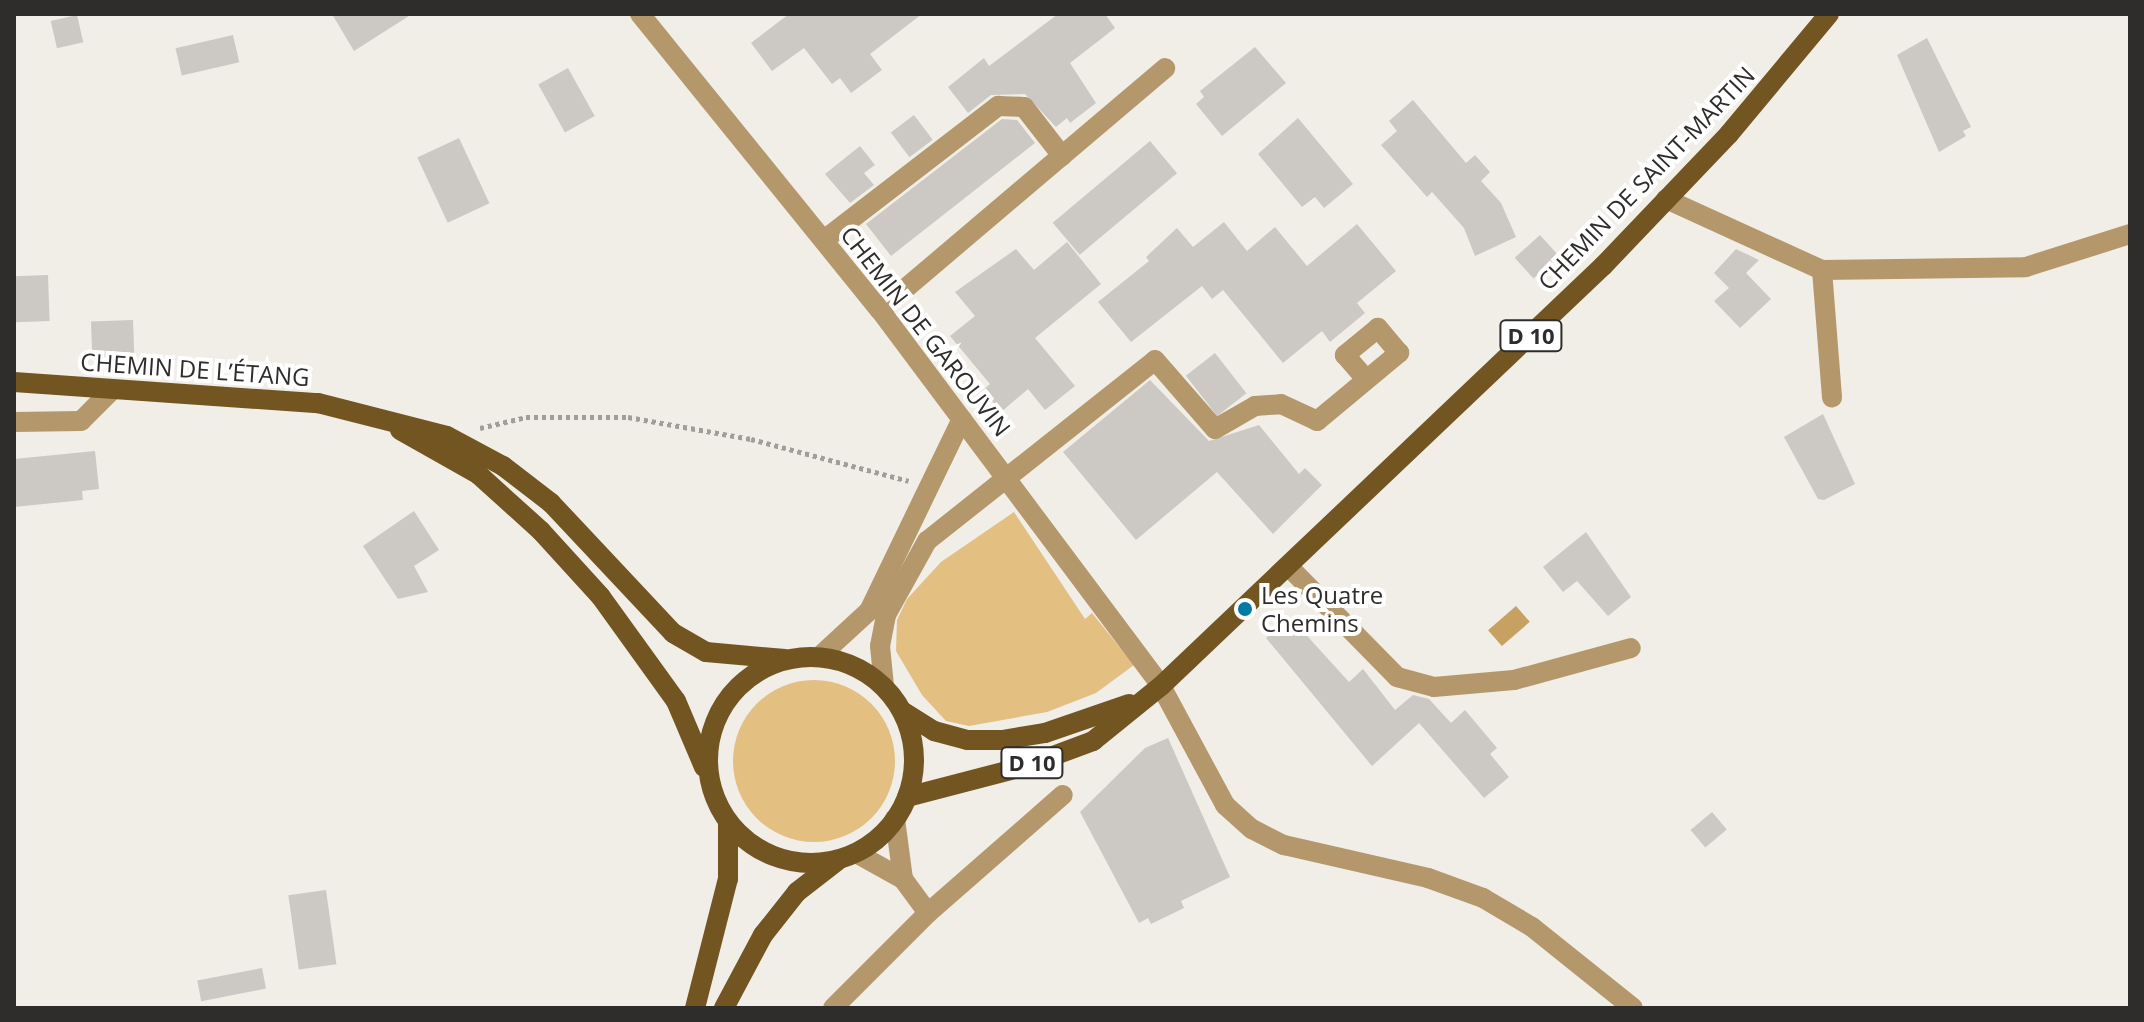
<!DOCTYPE html>
<meta charset="utf-8">
<style>
body{margin:0}
#map{position:relative;width:2144px;height:1022px;overflow:hidden;background:#f1ede7;font-family:"Open Sans",sans-serif}
div>[style]{position:absolute}
[style*='--x']{left:calc(var(--x)*1px);top:calc(var(--y)*1px);width:calc(var(--w)*1px);rotate:calc(var(--a)*1deg)}
.green>*{inset:0;background:#e3bf82}
.round{border-radius:50%}
.water>*{inset:0;background:#c7a161;transform-origin:0 0}
.building>*{inset:0;background:#ccc8c3;transform-origin:0 0}
.path>*{height:5px;margin-top:-2.5px;transform-origin:0;background:repeating-linear-gradient(90deg,#a19e9a 0 4px,transparent 0 8px)}
.minor>*{height:20px;margin:-10px;padding:0 10px;transform-origin:10px;border-radius:10px;background:#b4986b}
.major>*{height:20px;margin:-10px;padding:0 10px;transform-origin:10px;border-radius:10px;background:#725521}
.major>.ring{margin:-10px;padding:0;box-sizing:content-box;background:none;border:20px solid #725521;border-radius:50%}
.dots>*{width:22px;height:22px;translate:-50% -50%;box-sizing:border-box;border:4px solid #fff;border-radius:50%}
span{translate:-50% -50%;white-space:nowrap;text-align:center;line-height:1.15;-webkit-text-stroke:8px #fff;paint-order:stroke}
.shield-label span{padding:2px 6px;background:#fff;border:2px solid;border-radius:6px;-webkit-text-stroke-width:0}
.shield-label{font-size:22px;color:#2e2d2b;font-weight:700}
.street-label{font-size:24px;color:#2e2d2b}
.poi-label{font-size:24px;color:#2e2d2b}
.left{translate:0 -50%;text-align:left}
.frame{position:absolute;inset:0;border:16px solid #2e2d2b;pointer-events:none}
</style>
<div id="map">
<div class="green">
<div style="clip-path:polygon(1014px 512px,1085px 619px,1092px 613px,1134px 665px,1096px 693px,1047px 712px,969px 726px,946px 721px,922px 695px,896px 651px,897px 620px,907px 599px,941px 562px)"></div>
<div class="round" style="left:733px;top:680px;width:162px;height:162px"></div>
</div>
<div class="water">
<div style="left:1516px;top:606px;width:21px;height:37px;rotate:49deg"></div>
</div>
<div class="building">
<div style="clip-path:polygon(332px 14px,412px 14px,354px 51px)"></div>
<div style="clip-path:polygon(789px 14px,922px 14px,870px 54px,882px 70px,851px 93px,840px 78px,832px 84px,804px 48px,772px 71px,751px 43px)"></div>
<div style="clip-path:polygon(1058px 14px,1105px 14px,1115px 28px,1070px 63px,1096px 103px,1070px 123px,1067px 118px,1056px 127px,1025px 94px,991px 95px,968px 113px,948px 87px,984px 58px,989px 66px)"></div>
<div style="left:77px;top:15px;width:28px;height:27px;rotate:77deg"></div>
<div style="left:233px;top:35px;width:28px;height:59px;rotate:77deg"></div>
<div style="clip-path:polygon(1927px 38px,1971px 127px,1963px 131px,1966px 136px,1939px 152px,1897px 55px)"></div>
<div style="clip-path:polygon(1255px 47px,1286px 83px,1222px 136px,1196px 104px,1204px 97px,1200px 91px)"></div>
<div style="left:568px;top:68px;width:55px;height:34px;rotate:61deg"></div>
<div style="clip-path:polygon(1413px 100px,1466px 163px,1475px 155px,1490px 172px,1481px 181px,1501px 203px,1516px 237px,1475px 256px,1464px 228px,1432px 192px,1427px 197px,1381px 145px,1397px 131px,1389px 121px)"></div>
<div style="left:914px;top:115px;width:31px;height:29px;rotate:53deg"></div>
<div style="clip-path:polygon(1298px 118px,1353px 184px,1324px 208px,1315px 197px,1302px 207px,1258px 154px)"></div>
<div style="clip-path:polygon(1002px 119px,1017px 120px,1035px 143px,891px 256px,866px 224px)"></div>
<div style="left:459px;top:138px;width:72px;height:46px;rotate:65deg"></div>
<div style="left:1150px;top:141px;width:42px;height:127px;rotate:50deg"></div>
<div style="clip-path:polygon(860px 146px,875px 165px,864px 173px,874px 185px,850px 203px,825px 174px)"></div>
<div style="clip-path:polygon(1224px 222px,1247px 251px,1275px 227px,1307px 266px,1357px 224px,1396px 271px,1357px 303px,1365px 313px,1330px 342px,1322px 331px,1283px 363px,1223px 290px,1212px 299px,1202px 286px,1131px 342px,1098px 302px,1149px 261px,1146px 257px,1177px 228px,1193px 247px)"></div>
<div style="left:1540px;top:235px;width:28px;height:34px;rotate:48deg"></div>
<div style="clip-path:polygon(1067px 242px,1101px 284px,1035px 338px,1075px 386px,1045px 410px,1028px 389px,1001px 412px,983px 390px,990px 384px,950px 336px,975px 316px,955px 292px,1016px 249px,1034px 270px)"></div>
<div style="clip-path:polygon(1736px 249px,1759px 260px,1746px 273px,1771px 299px,1740px 328px,1714px 301px,1729px 288px,1714px 273px)"></div>
<div style="left:48px;top:275px;width:46px;height:34px;rotate:88deg"></div>
<div style="left:133px;top:320px;width:36px;height:42px;rotate:88deg"></div>
<div style="left:1215px;top:353px;width:51px;height:37px;rotate:52deg"></div>
<div style="clip-path:polygon(1150px 380px,1209px 441px,1259px 425px,1299px 474px,1305px 468px,1322px 485px,1273px 534px,1217px 472px,1136px 540px,1063px 452px)"></div>
<div style="clip-path:polygon(1823px 414px,1855px 484px,1824px 500px,1818px 499px,1784px 437px)"></div>
<div style="clip-path:polygon(95px 451px,99px 489px,82px 491px,83px 500px,14px 507px,14px 459px)"></div>
<div style="clip-path:polygon(414px 511px,439px 550px,414px 566px,428px 592px,398px 599px,363px 546px)"></div>
<div style="clip-path:polygon(1586px 532px,1631px 597px,1608px 616px,1577px 581px,1563px 592px,1543px 567px)"></div>
<div style="clip-path:polygon(1289px 616px,1349px 682px,1363px 669px,1395px 710px,1413px 695px,1429px 699px,1451px 723px,1465px 710px,1497px 748px,1490px 754px,1509px 777px,1484px 798px,1419px 723px,1372px 766px,1266px 638px)"></div>
<div style="clip-path:polygon(1168px 738px,1230px 877px,1181px 901px,1184px 908px,1151px 924px,1148px 918px,1139px 923px,1080px 812px,1145px 748px)"></div>
<div style="left:1712px;top:812px;width:23px;height:28px;rotate:50deg"></div>
<div style="left:326px;top:890px;width:75px;height:38px;rotate:82deg"></div>
<div style="left:262px;top:968px;width:21px;height:66px;rotate:79deg"></div>
</div>
<div class="path">
<div style="--x:480;--y:428;--w:47;--a:-13.4"></div>
<div style="--x:526;--y:417;--w:102;--a:0"></div>
<div style="--x:628;--y:417;--w:125;--a:10.1"></div>
<div style="--x:751;--y:439;--w:163;--a:14.9"></div>
</div>
<div class="minor">
<div style="--x:640;--y:14;--w:381;--a:51"></div>
<div style="--x:880;--y:310;--w:469;--a:53.2"></div>
<div style="--x:1161;--y:686;--w:135;--a:61.7"></div>
<div style="--x:1225;--y:805;--w:36;--a:42"></div>
<div style="--x:1252;--y:829;--w:36;--a:27"></div>
<div style="--x:1284;--y:845;--w:148;--a:12.9"></div>
<div style="--x:1428;--y:878;--w:59;--a:20"></div>
<div style="--x:1483;--y:898;--w:57;--a:30.6"></div>
<div style="--x:1532;--y:927;--w:129;--a:38.7"></div>
<div style="--x:1666;--y:199;--w:171;--a:24.5"></div>
<div style="--x:1822;--y:270;--w:204;--a:-0.8"></div>
<div style="--x:2026;--y:267;--w:109;--a:-17.6"></div>
<div style="--x:824;--y:240;--w:220;--a:-37.6"></div>
<div style="--x:998;--y:106;--w:26;--a:2"></div>
<div style="--x:1024;--y:107;--w:62;--a:52.2"></div>
<div style="--x:1822;--y:270;--w:128;--a:85.5"></div>
<div style="--x:880;--y:310;--w:374;--a:-40.3"></div>
<div style="--x:14;--y:422;--w:67;--a:-0.9"></div>
<div style="--x:81;--y:421;--w:45;--a:-45"></div>
<div style="--x:1290;--y:568;--w:153;--a:45.5"></div>
<div style="--x:1397;--y:677;--w:38;--a:15"></div>
<div style="--x:1434;--y:687;--w:80;--a:-5"></div>
<div style="--x:1514;--y:680;--w:121;--a:-15.3"></div>
<div style="--x:820;--y:656;--w:67;--a:-42.6"></div>
<div style="--x:869;--y:611;--w:213;--a:-64.2"></div>
<div style="--x:884;--y:686;--w:40;--a:-95.7"></div>
<div style="--x:880;--y:646;--w:32;--a:-79"></div>
<div style="--x:886;--y:615;--w:85;--a:-61"></div>
<div style="--x:927;--y:541;--w:291;--a:-38.4"></div>
<div style="--x:1155;--y:360;--w:91;--a:49"></div>
<div style="--x:1215;--y:429;--w:46;--a:-29.9"></div>
<div style="--x:1255;--y:406;--w:26;--a:-4"></div>
<div style="--x:1281;--y:404;--w:40;--a:25"></div>
<div style="--x:1317;--y:421;--w:107;--a:-39.7"></div>
<div style="--x:1399;--y:353;--w:33;--a:-130"></div>
<div style="--x:1378;--y:328;--w:43;--a:140.7"></div>
<div style="--x:1345;--y:355;--w:32;--a:49"></div>
<div style="--x:856;--y:853;--w:54;--a:29"></div>
<div style="--x:903;--y:879;--w:61;--a:-97.6"></div>
<div style="--x:903;--y:879;--w:42;--a:53.7"></div>
<div style="--x:928;--y:913;--w:179;--a:-41.2"></div>
<div style="--x:833;--y:1008;--w:134;--a:-45"></div>
</div>
<div class="major">
<div style="--x:14;--y:382;--w:305;--a:4"></div>
<div style="--x:318;--y:403;--w:133;--a:14.3"></div>
<div style="--x:447;--y:436;--w:64;--a:28.2"></div>
<div style="--x:503;--y:466;--w:61;--a:37.6"></div>
<div style="--x:551;--y:503;--w:178;--a:46.8"></div>
<div style="--x:673;--y:633;--w:38;--a:30"></div>
<div style="--x:706;--y:652;--w:79;--a:5.1"></div>
<div style="--x:400;--y:430;--w:90;--a:29.4"></div>
<div style="--x:478;--y:474;--w:85;--a:42.1"></div>
<div style="--x:541;--y:531;--w:89;--a:47.7"></div>
<div style="--x:601;--y:597;--w:128;--a:54.2"></div>
<div style="--x:676;--y:701;--w:72;--a:67"></div>
<div class="ring" style="left:708px;top:657px;width:186px;height:186px"></div>
<div style="--x:902;--y:711;--w:38;--a:32"></div>
<div style="--x:934;--y:731;--w:34;--a:15"></div>
<div style="--x:967;--y:740;--w:35;--a:0"></div>
<div style="--x:1002;--y:740;--w:44;--a:-9.2"></div>
<div style="--x:1045;--y:733;--w:89;--a:-19"></div>
<div style="--x:907;--y:797;--w:123;--a:-14.6"></div>
<div style="--x:1026;--y:766;--w:72;--a:-20.5"></div>
<div style="--x:1093;--y:741;--w:87;--a:-39"></div>
<div style="--x:1161;--y:686;--w:610;--a:-43.54"></div>
<div style="--x:1603;--y:266;--w:182;--a:-46.3"></div>
<div style="--x:1729;--y:134;--w:156;--a:-50.2"></div>
<div style="--x:695;--y:1008;--w:133;--a:-75.7"></div>
<div style="--x:728;--y:879;--w:57;--a:-90"></div>
<div style="--x:724;--y:1008;--w:83;--a:-61.9"></div>
<div style="--x:763;--y:935;--w:55;--a:-51.7"></div>
<div style="--x:797;--y:892;--w:51;--a:-37.8"></div>
</div>
<div class="dots">
<div style="left:1245px;top:609px;background:#017ba3"></div>
</div>
<div class="shield-label">
<span style="left:1531px;top:336px">D 10</span>
<span style="left:1032px;top:763px">D 10</span>
</div>
<div class="street-label">
<span style="left:1646px;top:178px;rotate:-46deg">CHEMIN DE SAINT-MARTIN</span>
<span style="left:926px;top:331px;rotate:52deg">CHEMIN DE GAROUVIN</span>
<span style="left:195px;top:369px;rotate:4deg">CHEMIN DE L’ÉTANG</span>
</div>
<div class="poi-label">
<span class="left" style="left:1261px;top:609px">Les Quatre<br>Chemins</span>
</div>
<div class="frame"></div>
</div>
